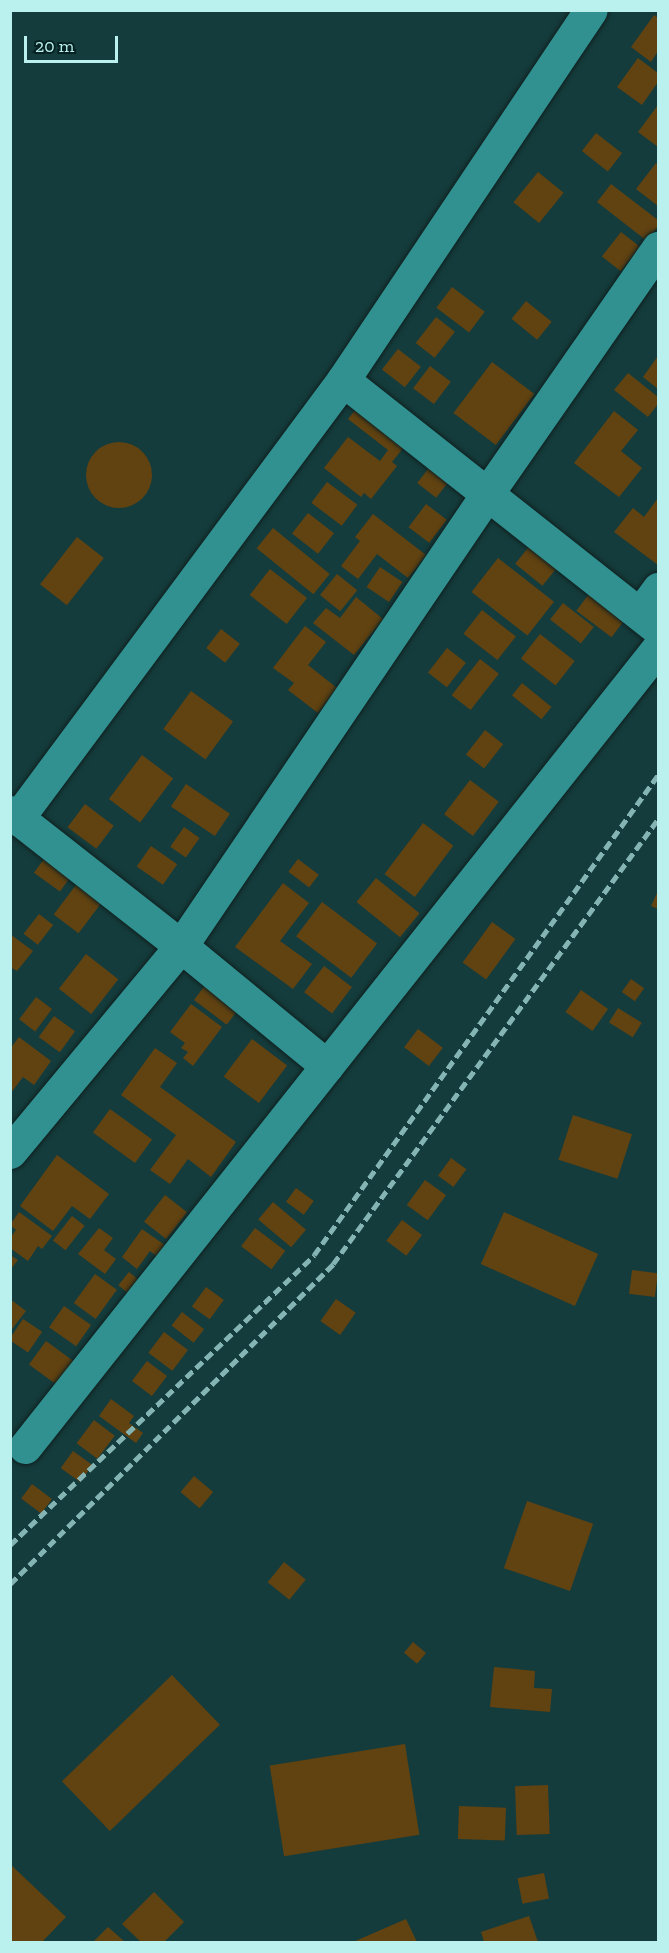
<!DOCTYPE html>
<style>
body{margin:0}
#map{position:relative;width:669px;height:1953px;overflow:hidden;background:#153c3c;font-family:"Zilla Slab",serif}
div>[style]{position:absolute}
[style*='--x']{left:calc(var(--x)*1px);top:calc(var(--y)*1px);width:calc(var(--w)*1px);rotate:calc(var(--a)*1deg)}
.building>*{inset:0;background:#614211;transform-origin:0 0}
.round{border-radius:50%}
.roads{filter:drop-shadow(0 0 2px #102020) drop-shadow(0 0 2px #102020)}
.minor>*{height:33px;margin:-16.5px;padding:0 16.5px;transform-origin:16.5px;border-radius:16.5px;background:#319190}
.rail>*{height:4.5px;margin-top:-2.25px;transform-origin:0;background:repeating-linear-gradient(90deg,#84b5b4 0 9px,transparent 0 13.5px)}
span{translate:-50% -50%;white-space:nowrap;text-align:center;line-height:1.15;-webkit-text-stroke:5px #062121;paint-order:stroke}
.frame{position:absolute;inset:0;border:12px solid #baf0ee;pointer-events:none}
.scale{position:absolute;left:24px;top:36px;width:94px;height:27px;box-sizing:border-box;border:3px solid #baf0ee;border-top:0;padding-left:8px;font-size:18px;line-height:21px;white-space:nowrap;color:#baf0ee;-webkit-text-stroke:4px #062121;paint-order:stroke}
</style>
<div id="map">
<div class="building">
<div style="clip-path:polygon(654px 15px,658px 18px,658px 51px,651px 62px,631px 47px)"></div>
<div style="clip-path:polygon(638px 58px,658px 73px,658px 82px,642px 105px,617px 87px)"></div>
<div style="clip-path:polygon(658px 105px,658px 147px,638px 132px)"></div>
<div style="left:596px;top:133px;width:33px;height:23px;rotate:38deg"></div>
<div style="clip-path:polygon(656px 163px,658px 165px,658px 206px,636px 189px)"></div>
<div style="left:538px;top:172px;width:33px;height:39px;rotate:39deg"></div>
<div style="clip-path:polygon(611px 184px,658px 220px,658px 226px,647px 241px,597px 202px)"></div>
<div style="left:621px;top:232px;width:24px;height:31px;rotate:38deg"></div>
<div style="left:452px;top:287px;width:41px;height:26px;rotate:37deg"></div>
<div style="left:526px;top:301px;width:33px;height:23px;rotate:39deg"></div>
<div style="left:436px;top:317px;width:24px;height:33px;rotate:38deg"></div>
<div style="left:398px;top:349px;width:29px;height:26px;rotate:38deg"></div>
<div style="clip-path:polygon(658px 356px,658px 389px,643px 377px)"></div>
<div style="left:492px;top:362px;width:53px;height:64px;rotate:37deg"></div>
<div style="left:430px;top:366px;width:26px;height:28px;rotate:37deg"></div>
<div style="clip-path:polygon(628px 373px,658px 397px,658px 404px,648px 417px,614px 390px)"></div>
<div style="clip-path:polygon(360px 404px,408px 442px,392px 462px,397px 466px,371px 499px,364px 493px,361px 497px,324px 468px,348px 437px,380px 461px,388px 450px,348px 419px)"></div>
<div style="clip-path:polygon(614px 411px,638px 430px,621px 451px,642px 468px,619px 497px,574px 463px)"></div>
<div class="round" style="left:86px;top:442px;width:66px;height:66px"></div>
<div style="left:432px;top:464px;width:24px;height:24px;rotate:38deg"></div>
<div style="left:327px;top:482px;width:38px;height:26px;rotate:37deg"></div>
<div style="clip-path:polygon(658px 498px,658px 565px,614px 532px,633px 508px,644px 517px)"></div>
<div style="left:426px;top:504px;width:26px;height:29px;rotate:37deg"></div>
<div style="left:308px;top:513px;width:33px;height:26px;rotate:38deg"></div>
<div style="clip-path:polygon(373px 514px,426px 555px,408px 578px,377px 554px,358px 579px,341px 566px,360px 541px,355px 537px)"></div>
<div style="left:273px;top:528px;width:73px;height:26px;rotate:39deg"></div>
<div style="left:77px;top:537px;width:34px;height:60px;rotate:38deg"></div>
<div style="left:536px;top:538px;width:35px;height:33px;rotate:39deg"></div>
<div style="left:498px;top:558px;width:71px;height:43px;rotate:38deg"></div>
<div style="left:380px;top:567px;width:27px;height:24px;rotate:34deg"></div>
<div style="left:270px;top:569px;width:47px;height:33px;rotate:38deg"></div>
<div style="left:337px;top:574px;width:26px;height:27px;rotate:39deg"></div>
<div style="left:592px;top:590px;width:44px;height:26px;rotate:37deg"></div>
<div style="clip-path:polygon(356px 597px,383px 619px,354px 655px,313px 623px,326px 608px,340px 618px)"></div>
<div style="left:563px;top:603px;width:39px;height:21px;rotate:38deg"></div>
<div style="left:482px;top:610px;width:43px;height:30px;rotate:38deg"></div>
<div style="clip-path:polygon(305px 626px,326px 642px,308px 665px,337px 688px,318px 713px,288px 690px,294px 683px,273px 668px)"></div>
<div style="left:221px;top:629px;width:24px;height:24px;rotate:38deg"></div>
<div style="left:540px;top:634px;width:44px;height:31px;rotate:38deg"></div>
<div style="left:447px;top:648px;width:24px;height:31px;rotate:38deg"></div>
<div style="left:480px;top:659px;width:24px;height:46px;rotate:38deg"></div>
<div style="left:522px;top:683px;width:38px;height:16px;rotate:39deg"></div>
<div style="left:191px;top:691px;width:52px;height:47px;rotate:36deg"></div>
<div style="left:485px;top:730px;width:23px;height:31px;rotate:38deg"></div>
<div style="left:142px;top:755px;width:39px;height:55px;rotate:37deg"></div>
<div style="left:470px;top:780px;width:36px;height:43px;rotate:37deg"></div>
<div style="left:186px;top:784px;width:53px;height:27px;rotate:34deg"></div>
<div style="left:85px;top:804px;width:36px;height:29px;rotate:37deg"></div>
<div style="left:423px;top:823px;width:38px;height:64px;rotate:37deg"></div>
<div style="left:184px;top:827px;width:19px;height:24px;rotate:35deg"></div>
<div style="left:151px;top:846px;width:32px;height:25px;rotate:35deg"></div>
<div style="left:44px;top:859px;width:32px;height:17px;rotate:36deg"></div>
<div style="left:298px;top:859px;width:26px;height:16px;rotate:37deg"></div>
<div style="left:376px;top:878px;width:56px;height:31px;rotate:39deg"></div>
<div style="clip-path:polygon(283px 883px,309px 903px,280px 941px,312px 964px,293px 989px,235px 947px)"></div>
<div style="left:76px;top:885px;width:31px;height:37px;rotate:37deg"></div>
<div style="clip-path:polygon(658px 891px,658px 909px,651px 906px)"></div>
<div style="left:322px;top:902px;width:69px;height:43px;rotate:37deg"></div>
<div style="left:39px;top:914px;width:18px;height:25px;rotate:38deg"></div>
<div style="left:492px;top:922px;width:29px;height:50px;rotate:36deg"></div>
<div style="clip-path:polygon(10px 934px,33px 951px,17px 971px,10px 967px)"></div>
<div style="left:86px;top:954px;width:41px;height:44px;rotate:38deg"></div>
<div style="left:324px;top:966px;width:35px;height:33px;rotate:37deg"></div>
<div style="left:631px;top:979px;width:16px;height:16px;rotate:35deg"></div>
<div style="left:206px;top:984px;width:41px;height:20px;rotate:37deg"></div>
<div style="left:581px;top:990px;width:33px;height:27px;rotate:35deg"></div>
<div style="left:36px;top:997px;width:20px;height:28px;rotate:37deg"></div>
<div style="clip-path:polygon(191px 1004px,222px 1027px,193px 1066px,183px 1058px,188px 1052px,181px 1048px,185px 1043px,170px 1032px)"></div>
<div style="left:618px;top:1008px;width:28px;height:17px;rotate:32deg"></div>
<div style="left:54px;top:1016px;width:26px;height:26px;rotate:36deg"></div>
<div style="left:418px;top:1029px;width:31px;height:23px;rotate:37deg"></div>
<div style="clip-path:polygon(19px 1037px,51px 1061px,34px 1085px,23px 1077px,10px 1094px,10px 1049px)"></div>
<div style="left:252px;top:1039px;width:44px;height:47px;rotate:37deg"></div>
<div style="clip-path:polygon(155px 1048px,177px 1063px,160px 1087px,236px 1142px,211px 1177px,188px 1159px,170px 1184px,150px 1170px,176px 1135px,121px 1095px)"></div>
<div style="left:110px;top:1109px;width:52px;height:29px;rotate:36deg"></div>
<div style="left:573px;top:1115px;width:62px;height:47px;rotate:18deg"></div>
<div style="clip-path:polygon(57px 1155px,109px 1194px,90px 1219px,72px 1206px,53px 1231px,20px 1206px)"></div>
<div style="left:451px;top:1158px;width:19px;height:22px;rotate:36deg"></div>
<div style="left:425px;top:1180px;width:26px;height:31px;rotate:36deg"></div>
<div style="left:296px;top:1188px;width:22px;height:17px;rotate:36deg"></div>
<div style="left:165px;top:1195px;width:28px;height:34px;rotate:38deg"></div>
<div style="left:273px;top:1202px;width:43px;height:23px;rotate:40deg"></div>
<div style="clip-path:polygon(19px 1212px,52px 1236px,42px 1249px,38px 1246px,28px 1261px,10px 1248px,10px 1238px,16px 1230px,10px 1225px)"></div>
<div style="left:504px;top:1212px;width:103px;height:57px;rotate:24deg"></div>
<div style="left:72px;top:1216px;width:16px;height:31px;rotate:38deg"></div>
<div style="left:402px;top:1220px;width:25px;height:26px;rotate:37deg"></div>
<div style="clip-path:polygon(99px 1228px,113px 1238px,104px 1250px,116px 1259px,105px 1274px,78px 1254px)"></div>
<div style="left:255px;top:1228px;width:38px;height:23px;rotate:37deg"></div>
<div style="clip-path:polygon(142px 1229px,169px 1248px,160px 1259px,150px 1251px,137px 1269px,122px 1257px)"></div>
<div style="clip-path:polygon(10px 1255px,18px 1260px,10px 1270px)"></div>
<div style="left:632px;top:1270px;width:26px;height:24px;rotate:7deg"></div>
<div style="left:129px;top:1272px;width:19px;height:17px;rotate:39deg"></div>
<div style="left:95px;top:1274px;width:27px;height:36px;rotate:36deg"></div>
<div style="left:206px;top:1287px;width:22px;height:24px;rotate:36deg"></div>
<div style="clip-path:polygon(10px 1299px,26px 1311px,12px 1329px,10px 1328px)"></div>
<div style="left:336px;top:1299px;width:24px;height:27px;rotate:35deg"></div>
<div style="left:64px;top:1306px;width:33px;height:26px;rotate:35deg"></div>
<div style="left:182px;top:1312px;width:28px;height:17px;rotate:38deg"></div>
<div style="left:23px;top:1319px;width:23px;height:25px;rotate:34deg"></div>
<div style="left:164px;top:1332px;width:30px;height:26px;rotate:37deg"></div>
<div style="left:46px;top:1341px;width:39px;height:29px;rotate:36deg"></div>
<div style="left:147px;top:1361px;width:25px;height:25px;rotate:37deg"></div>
<div style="clip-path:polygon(111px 1399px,134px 1416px,129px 1423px,143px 1433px,136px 1443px,99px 1416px)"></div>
<div style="left:94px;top:1420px;width:26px;height:29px;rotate:37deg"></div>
<div style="left:73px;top:1451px;width:24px;height:21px;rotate:36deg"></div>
<div style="left:194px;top:1476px;width:25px;height:21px;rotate:40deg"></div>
<div style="left:32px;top:1484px;width:25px;height:18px;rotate:37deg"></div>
<div style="left:527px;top:1501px;width:70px;height:71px;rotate:19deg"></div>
<div style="left:284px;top:1562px;width:28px;height:26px;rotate:39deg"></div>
<div style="left:413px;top:1642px;width:17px;height:14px;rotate:40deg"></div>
<div style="clip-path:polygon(494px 1667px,535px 1671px,534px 1688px,552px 1689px,550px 1712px,490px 1707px)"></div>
<div style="left:172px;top:1675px;width:69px;height:153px;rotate:46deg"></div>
<div style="left:405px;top:1744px;width:92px;height:137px;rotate:81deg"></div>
<div style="left:548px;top:1785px;width:49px;height:33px;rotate:88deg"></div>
<div style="left:459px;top:1806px;width:47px;height:33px;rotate:2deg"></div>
<div style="clip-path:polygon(10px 1864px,66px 1917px,42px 1942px,10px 1942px)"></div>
<div style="left:544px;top:1873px;width:26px;height:27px;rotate:79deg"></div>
<div style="clip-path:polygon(154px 1892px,184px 1922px,164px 1942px,141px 1942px,122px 1924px)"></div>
<div style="clip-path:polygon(529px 1916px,538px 1942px,484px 1942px,481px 1932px)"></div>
<div style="clip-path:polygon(406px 1919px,417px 1942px,353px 1942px)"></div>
<div style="clip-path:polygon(108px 1927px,125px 1942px,93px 1942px)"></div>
</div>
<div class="roads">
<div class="minor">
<div style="--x:343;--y:380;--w:402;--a:38.3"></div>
<div style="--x:640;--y:614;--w:31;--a:-54"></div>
<div style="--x:10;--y:812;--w:217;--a:38.1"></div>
<div style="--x:181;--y:946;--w:189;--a:39.4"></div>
<div style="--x:17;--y:819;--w:547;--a:-53.4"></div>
<div style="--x:343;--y:380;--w:445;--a:-56.2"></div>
<div style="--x:10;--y:1152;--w:268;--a:-50.3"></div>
<div style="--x:181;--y:946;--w:546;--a:-55.9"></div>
<div style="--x:487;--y:494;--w:300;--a:-55.2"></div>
<div style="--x:25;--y:1447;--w:1019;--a:-51.61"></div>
</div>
</div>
<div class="rail">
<div style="--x:10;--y:1545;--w:420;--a:-43.6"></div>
<div style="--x:314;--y:1255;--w:591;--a:-54.37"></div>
<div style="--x:10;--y:1584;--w:455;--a:-44.7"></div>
<div style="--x:333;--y:1264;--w:551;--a:-53.86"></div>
</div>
<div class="frame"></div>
<div class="scale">20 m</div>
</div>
